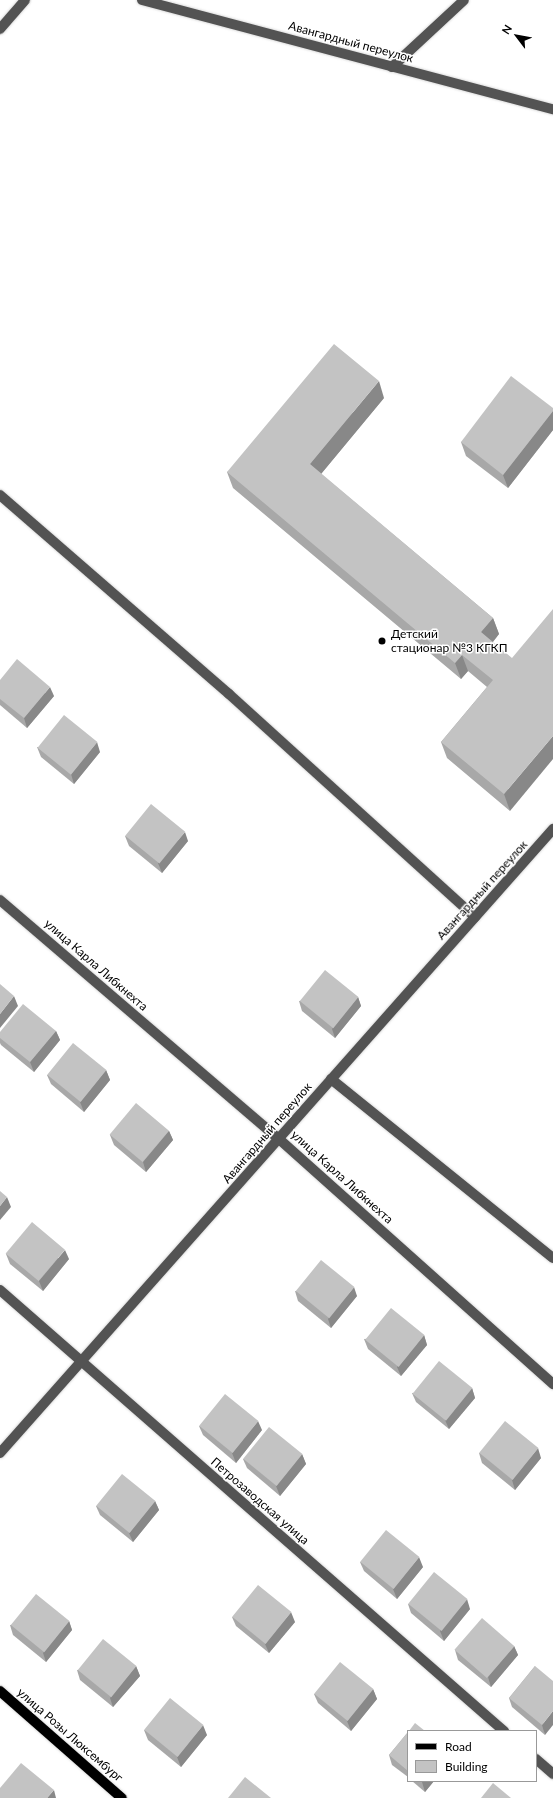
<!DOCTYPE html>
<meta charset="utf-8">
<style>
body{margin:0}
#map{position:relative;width:553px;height:1798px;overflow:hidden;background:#fff;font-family:Lato,sans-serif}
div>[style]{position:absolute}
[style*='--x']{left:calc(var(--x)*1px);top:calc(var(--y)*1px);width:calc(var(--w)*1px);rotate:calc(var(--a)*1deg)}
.roads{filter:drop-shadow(0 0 1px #dbdbdb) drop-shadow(0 0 1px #dbdbdb)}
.minor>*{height:10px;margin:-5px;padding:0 5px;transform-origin:5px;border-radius:5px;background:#535353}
.major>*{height:10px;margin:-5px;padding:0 5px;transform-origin:5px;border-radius:5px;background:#000}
.wall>*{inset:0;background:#a8a8a8}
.shaded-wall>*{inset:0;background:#888}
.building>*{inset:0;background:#c3c3c3;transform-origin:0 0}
.dots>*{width:11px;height:11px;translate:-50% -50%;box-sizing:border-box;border:2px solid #fff;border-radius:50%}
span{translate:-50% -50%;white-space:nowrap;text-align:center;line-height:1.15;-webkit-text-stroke:3px #fff;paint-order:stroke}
.street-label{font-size:12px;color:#000}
.poi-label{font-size:12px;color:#000}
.left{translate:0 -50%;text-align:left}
.legend{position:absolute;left:407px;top:1730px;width:130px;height:52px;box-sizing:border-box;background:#fff;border:1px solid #999;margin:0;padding:5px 7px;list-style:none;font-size:12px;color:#000}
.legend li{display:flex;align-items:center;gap:8px;height:20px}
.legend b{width:20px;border:1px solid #999}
.north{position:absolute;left:497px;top:16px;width:40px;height:40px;-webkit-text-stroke:3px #fff;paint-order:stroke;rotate:302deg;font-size:11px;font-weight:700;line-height:16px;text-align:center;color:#000}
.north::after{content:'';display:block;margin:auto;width:14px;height:18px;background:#000;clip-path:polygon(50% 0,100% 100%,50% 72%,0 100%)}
</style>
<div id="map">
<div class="roads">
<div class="minor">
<div style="--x:142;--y:0;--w:425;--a:14.9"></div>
<div style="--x:0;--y:29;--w:38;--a:-49"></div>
<div style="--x:392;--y:67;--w:98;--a:-42.9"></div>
<div style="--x:0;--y:495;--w:303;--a:41"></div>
<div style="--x:229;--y:694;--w:332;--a:42.2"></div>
<div style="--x:0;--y:900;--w:367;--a:40.6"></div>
<div style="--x:279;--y:1139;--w:368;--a:41.8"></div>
<div style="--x:331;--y:1079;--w:285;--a:38.9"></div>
<div style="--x:0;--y:1290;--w:670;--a:41.19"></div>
<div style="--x:0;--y:1453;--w:834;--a:-48.45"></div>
<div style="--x:536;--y:1759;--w:23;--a:41"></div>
</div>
<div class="major">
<div style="--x:0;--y:1691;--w:162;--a:41.3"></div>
</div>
</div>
<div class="wall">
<div style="clip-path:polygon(384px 398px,321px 474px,493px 618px,499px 634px,493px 642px,510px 811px,447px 758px,441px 742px,487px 687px,468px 671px,461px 679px,233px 488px,227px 472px)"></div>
<div style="clip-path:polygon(553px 408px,553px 430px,508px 488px,466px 456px,461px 442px)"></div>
<div style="clip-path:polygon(0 680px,54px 696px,27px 728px,0 705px)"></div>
<div style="clip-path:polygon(37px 747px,100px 752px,74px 784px,41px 757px)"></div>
<div style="clip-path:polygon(125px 836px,188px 841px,162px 873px,129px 846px)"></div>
<div style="clip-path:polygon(358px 997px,361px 1006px,335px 1038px,302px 1011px,299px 1001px)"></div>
<div style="clip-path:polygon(56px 1031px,60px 1040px,34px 1072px,1px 1045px,0 1043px,0 1032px)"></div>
<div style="clip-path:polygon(106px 1070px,110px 1080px,84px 1112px,51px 1084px,47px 1075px)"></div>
<div style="clip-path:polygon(169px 1131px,173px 1140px,146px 1172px,114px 1145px,110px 1135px)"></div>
<div style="clip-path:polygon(6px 1254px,69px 1259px,43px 1291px,10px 1264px)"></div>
<div style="clip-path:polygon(295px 1291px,357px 1296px,331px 1328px,298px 1301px)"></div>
<div style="clip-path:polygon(424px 1335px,427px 1345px,401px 1376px,368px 1349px,364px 1339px)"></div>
<div style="clip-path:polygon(472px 1388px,475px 1398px,449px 1429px,416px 1402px,412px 1393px)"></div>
<div style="clip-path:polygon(199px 1426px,262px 1430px,236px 1463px,203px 1435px)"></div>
<div style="clip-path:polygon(479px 1453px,541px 1458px,515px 1490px,482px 1463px)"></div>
<div style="clip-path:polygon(302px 1454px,306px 1464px,280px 1496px,247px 1468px,243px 1459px)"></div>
<div style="clip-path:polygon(155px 1501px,159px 1510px,133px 1542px,100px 1515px,96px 1506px)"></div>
<div style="clip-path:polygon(360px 1562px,423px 1567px,397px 1599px,364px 1571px)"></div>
<div style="clip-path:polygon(408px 1604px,470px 1609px,444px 1641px,411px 1613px)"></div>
<div style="clip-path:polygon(232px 1617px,295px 1622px,269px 1653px,236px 1626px)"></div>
<div style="clip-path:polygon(69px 1621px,72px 1630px,46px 1662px,13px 1635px,10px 1625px)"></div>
<div style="clip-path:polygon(514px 1646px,518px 1655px,491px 1687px,458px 1660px,455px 1650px)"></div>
<div style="clip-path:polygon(136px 1666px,140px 1676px,113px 1707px,80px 1680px,77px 1670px)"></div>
<div style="clip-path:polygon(535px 1666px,545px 1735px,512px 1707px,509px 1698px)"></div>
<div style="clip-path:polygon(373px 1689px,377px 1699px,351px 1731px,318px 1703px,314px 1694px)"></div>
<div style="clip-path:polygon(144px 1730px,207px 1735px,181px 1767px,148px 1740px)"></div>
<div style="clip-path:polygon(408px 1732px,408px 1777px,392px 1765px,389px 1755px)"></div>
<div style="clip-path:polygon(412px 1781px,434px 1781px,425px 1792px)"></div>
</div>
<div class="shaded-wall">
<div style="clip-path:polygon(379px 381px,384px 398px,316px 480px,310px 464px)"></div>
<div style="clip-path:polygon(553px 411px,553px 430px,508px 488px,503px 475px)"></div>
<div style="clip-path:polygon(493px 618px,499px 634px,487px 649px,481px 632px)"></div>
<div style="clip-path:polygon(462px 655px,468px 671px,461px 679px,455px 663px)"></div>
<div style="clip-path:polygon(50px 687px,54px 696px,27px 728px,24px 718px)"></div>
<div style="clip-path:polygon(553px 736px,553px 759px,510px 811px,504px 794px)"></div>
<div style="clip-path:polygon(97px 742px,100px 752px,74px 784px,71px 774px)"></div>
<div style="clip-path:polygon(185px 832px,188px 841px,162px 873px,158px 863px)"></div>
<div style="clip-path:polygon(14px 996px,18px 1006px,0 1028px,0 1014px)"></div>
<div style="clip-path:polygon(358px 997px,361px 1006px,335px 1038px,332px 1029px)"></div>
<div style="clip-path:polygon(56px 1031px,60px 1040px,34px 1072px,30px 1062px)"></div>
<div style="clip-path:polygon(106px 1070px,110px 1080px,84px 1112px,80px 1102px)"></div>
<div style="clip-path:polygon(169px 1131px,173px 1140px,146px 1172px,143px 1162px)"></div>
<div style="clip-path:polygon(7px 1197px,11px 1207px,0 1220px,0 1206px)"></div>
<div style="clip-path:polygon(65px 1250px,69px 1259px,43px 1291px,39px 1281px)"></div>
<div style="clip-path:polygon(354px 1287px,357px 1296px,331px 1328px,328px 1319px)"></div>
<div style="clip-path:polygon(424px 1335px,427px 1345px,401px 1376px,397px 1367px)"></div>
<div style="clip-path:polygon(472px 1388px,475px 1398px,449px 1429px,445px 1420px)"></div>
<div style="clip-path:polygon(258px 1421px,262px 1430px,236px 1463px,232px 1453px)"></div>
<div style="clip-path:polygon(538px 1448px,541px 1458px,515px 1490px,512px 1480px)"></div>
<div style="clip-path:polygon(302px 1454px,306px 1464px,280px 1496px,276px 1486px)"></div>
<div style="clip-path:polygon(155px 1501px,159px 1510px,133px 1542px,129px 1533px)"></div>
<div style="clip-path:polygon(419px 1557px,423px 1567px,397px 1599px,393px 1589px)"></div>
<div style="clip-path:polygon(467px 1599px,470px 1609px,444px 1641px,440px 1631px)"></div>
<div style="clip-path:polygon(291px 1612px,295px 1622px,269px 1653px,265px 1644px)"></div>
<div style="clip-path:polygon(69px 1621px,72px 1630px,46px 1662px,43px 1653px)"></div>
<div style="clip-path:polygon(514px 1646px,518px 1655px,491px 1687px,488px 1677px)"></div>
<div style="clip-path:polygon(136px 1666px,140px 1676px,113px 1707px,110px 1698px)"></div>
<div style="clip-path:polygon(373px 1689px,377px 1699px,351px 1731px,347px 1721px)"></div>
<div style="clip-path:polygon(553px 1711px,553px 1725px,545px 1735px,542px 1725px)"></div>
<div style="clip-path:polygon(203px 1725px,207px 1735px,181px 1767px,177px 1757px)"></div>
<div style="clip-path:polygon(423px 1781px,434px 1781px,425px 1792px,422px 1782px)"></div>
<div style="clip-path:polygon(54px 1790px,56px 1798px,47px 1798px)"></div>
</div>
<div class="building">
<div style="clip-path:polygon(334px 344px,379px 381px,310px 464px,493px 618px,481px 632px,512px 658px,553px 609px,553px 736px,504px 794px,441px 742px,493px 680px,462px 655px,455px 663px,227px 472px)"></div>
<div style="clip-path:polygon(511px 376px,553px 408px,553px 411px,503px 475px,461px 442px)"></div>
<div style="clip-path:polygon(17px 659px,50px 687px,24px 718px,0 699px,0 680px)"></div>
<div style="left:64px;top:715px;width:43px;height:42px;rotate:39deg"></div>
<div style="left:151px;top:804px;width:44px;height:41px;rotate:39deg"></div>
<div style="left:325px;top:970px;width:43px;height:40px;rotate:39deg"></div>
<div style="clip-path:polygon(0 984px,14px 996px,0 1014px)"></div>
<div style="clip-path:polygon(23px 1004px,56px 1031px,30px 1062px,0 1038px,0 1032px)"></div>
<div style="left:73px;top:1043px;width:43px;height:41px;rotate:39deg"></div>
<div style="left:136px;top:1103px;width:43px;height:41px;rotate:40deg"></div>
<div style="clip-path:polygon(0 1191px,7px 1197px,0 1206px)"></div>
<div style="left:32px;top:1222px;width:43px;height:41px;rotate:40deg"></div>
<div style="left:321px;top:1260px;width:43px;height:40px;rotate:39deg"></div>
<div style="left:391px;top:1308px;width:43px;height:41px;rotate:39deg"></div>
<div style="left:439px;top:1361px;width:43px;height:42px;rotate:39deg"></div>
<div style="left:225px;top:1394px;width:43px;height:41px;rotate:39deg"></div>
<div style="left:505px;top:1421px;width:43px;height:41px;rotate:39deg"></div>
<div style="left:269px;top:1427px;width:43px;height:41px;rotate:39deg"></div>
<div style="left:122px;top:1474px;width:43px;height:41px;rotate:39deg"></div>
<div style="left:386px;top:1530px;width:43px;height:41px;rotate:39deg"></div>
<div style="left:434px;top:1572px;width:43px;height:41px;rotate:39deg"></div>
<div style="left:258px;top:1585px;width:43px;height:41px;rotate:39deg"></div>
<div style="left:36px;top:1594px;width:43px;height:40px;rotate:39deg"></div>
<div style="left:482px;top:1618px;width:43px;height:42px;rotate:41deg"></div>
<div style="left:103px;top:1639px;width:43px;height:40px;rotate:39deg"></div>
<div style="left:340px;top:1662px;width:43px;height:41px;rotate:39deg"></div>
<div style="clip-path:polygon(535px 1666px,553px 1681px,553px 1711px,542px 1725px,509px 1698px)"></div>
<div style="left:170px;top:1698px;width:43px;height:41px;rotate:39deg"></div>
<div style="clip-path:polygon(415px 1723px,425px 1731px,409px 1731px)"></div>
<div style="clip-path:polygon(408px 1732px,408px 1771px,389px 1755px)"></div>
<div style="clip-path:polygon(21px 1763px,54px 1790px,47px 1798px,0 1798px,0 1788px)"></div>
<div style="clip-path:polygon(245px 1777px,271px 1798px,228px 1798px)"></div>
<div style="clip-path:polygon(493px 1783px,511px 1798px,481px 1798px)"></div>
</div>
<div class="dots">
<div style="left:382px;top:641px;background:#000"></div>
</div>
<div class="street-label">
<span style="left:351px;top:42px;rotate:15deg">Авангардный переулок</span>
<span style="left:482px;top:890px;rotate:-48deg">Авангардный переулок</span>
<span style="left:96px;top:965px;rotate:41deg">улица Карла Либкнехта</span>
<span style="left:267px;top:1133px;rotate:-49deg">Авангардный переулок</span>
<span style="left:342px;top:1177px;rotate:42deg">улица Карла Либкнехта</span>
<span style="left:260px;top:1501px;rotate:41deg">Петрозаводская улица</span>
<span style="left:70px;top:1735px;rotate:41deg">улица Розы Люксембург</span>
</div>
<div class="poi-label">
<span class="left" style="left:391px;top:641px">Детский<br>стационар №3 КГКП</span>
</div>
<ul class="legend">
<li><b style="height:5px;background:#000"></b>Road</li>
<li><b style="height:11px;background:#c3c3c3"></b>Building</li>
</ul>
<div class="north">N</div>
</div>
